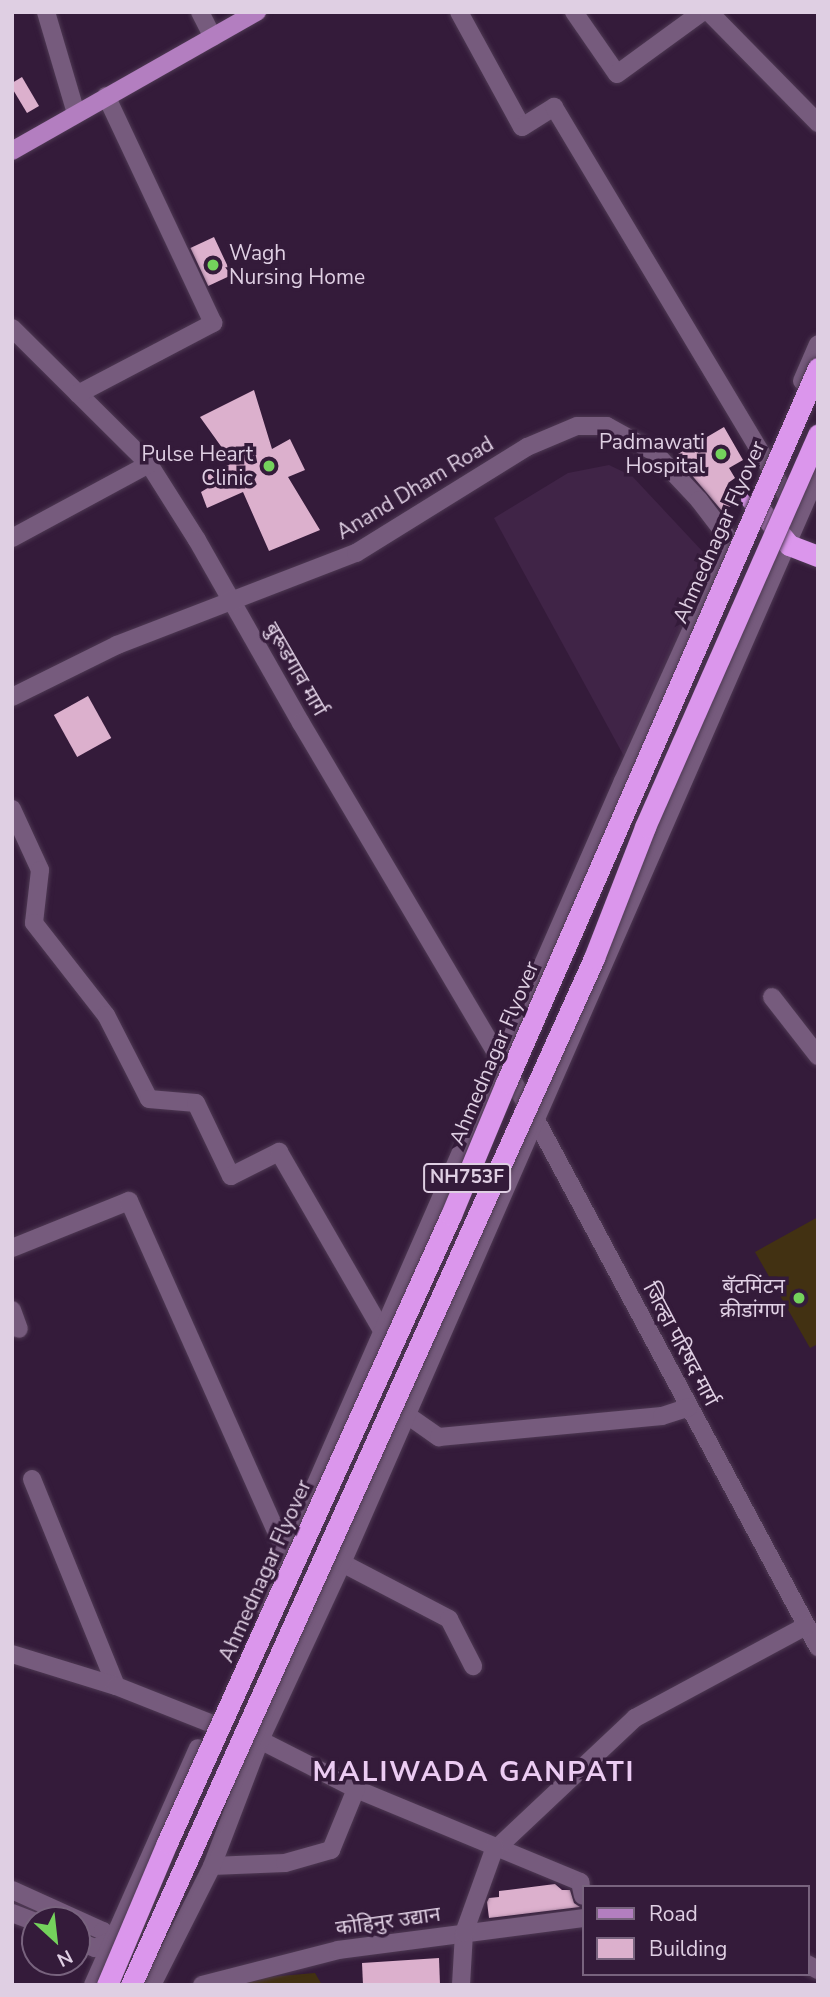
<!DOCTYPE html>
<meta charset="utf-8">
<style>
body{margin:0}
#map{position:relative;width:830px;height:1997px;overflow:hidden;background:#341b3a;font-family:"Nunito Sans","Noto Sans Devanagari",sans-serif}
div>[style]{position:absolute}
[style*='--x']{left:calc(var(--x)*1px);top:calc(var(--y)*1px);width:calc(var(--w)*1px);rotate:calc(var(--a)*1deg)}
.built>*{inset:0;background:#402447}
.green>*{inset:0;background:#423112}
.building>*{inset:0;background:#dcb0cd;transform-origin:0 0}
.roads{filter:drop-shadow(0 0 2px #4e3953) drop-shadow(0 0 2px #4e3953)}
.minor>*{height:18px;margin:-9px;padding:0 9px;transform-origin:9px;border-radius:9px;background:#765b7d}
.major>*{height:18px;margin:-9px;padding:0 9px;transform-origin:9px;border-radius:9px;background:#b37ec0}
.highway>*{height:21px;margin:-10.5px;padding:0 10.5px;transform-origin:10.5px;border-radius:10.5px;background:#db96ec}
.bridges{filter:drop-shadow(0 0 2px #4e3953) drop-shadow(0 0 2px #4e3953)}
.highway-bridge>*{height:21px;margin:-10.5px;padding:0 10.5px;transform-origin:10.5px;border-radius:10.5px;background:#db96ec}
.dots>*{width:19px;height:19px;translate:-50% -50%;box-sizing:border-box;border:4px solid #341b3a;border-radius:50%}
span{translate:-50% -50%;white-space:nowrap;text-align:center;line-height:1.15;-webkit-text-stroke:7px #341b3a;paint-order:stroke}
.shield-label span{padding:2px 5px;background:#341b3a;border:2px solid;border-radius:5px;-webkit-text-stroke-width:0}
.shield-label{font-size:19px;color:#dfcfe3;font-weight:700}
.poi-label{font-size:21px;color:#dfcfe3}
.left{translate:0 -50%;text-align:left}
.right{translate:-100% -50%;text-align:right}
.street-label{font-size:21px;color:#dfcfe3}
.district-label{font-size:28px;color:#ecccf3;font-weight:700;letter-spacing:2px}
.frame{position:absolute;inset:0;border:14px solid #dfcfe3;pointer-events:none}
.legend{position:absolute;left:582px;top:1885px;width:228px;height:91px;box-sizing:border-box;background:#341b3a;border:2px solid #78637e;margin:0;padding:9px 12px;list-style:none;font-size:21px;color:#dfcfe3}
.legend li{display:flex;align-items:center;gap:14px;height:35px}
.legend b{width:35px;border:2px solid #78637e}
.north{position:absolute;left:21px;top:1906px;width:70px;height:70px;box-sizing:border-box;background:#341b3a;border:2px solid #78637e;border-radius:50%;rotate:153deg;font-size:19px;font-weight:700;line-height:28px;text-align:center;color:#dfcfe3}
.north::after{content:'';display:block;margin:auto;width:24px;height:32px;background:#74d25c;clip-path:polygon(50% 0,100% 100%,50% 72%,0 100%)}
</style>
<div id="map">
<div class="built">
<div style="clip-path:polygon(609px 465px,632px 476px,718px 568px,625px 758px,494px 518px,568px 473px)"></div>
</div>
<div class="green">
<div style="clip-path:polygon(818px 1217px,818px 1344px,810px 1348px,755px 1252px)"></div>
<div style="clip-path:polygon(315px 1973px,322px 1985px,225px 1985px,256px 1978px)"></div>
</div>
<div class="building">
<div style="clip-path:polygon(22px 77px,39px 106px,27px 113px,12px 88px,12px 83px)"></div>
<div style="left:214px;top:237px;width:42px;height:26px;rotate:65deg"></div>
<div style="clip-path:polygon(254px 390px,272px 449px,290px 439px,305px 470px,288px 477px,320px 530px,269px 551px,243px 492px,207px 508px,201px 492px,211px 486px,206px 475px,233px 463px,200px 417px)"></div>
<div style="clip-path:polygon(724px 427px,743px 460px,729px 468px,735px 478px,728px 483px,738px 502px,722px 511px,689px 472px,678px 454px)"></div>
<div style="left:88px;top:696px;width:48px;height:39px;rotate:61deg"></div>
<div style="clip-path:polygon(555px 1884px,562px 1890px,570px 1890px,574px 1903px,580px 1907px,489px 1918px,487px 1902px,489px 1898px,499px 1897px,499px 1891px)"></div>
<div style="clip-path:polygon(439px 1958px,440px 1985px,363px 1985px,362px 1963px)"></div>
</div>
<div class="roads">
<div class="minor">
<div style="--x:46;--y:12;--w:105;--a:73.5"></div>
<div style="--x:200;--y:12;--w:28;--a:63"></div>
<div style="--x:459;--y:12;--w:131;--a:61.3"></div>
<div style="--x:522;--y:127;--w:38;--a:-32"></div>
<div style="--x:554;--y:107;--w:467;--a:59.1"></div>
<div style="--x:574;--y:12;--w:75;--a:55.3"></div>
<div style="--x:617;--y:74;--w:105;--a:-36.1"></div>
<div style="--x:709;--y:12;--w:156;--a:45.5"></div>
<div style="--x:12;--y:328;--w:193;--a:44.8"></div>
<div style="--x:149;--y:464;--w:90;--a:57.7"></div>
<div style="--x:197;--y:540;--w:210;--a:60.4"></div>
<div style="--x:301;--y:723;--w:461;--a:59.4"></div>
<div style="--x:536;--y:1120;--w:598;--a:61.85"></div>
<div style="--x:802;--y:381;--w:40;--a:-66.6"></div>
<div style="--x:78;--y:394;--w:153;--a:-27.7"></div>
<div style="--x:213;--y:323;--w:251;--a:-115.2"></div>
<div style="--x:12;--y:538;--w:156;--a:-28.4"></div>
<div style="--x:12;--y:697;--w:117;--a:-26.3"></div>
<div style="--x:117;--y:645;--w:256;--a:-21.1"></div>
<div style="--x:356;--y:553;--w:201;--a:-31.8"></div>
<div style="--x:527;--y:447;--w:54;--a:-22.8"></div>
<div style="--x:577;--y:426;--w:30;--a:0"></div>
<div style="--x:607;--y:426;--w:54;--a:29"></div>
<div style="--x:654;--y:452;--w:66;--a:46.8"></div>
<div style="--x:699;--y:500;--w:53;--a:52.7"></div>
<div style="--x:12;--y:809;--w:67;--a:65.3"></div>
<div style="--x:40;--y:870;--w:53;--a:96.5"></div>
<div style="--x:34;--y:923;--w:117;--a:52"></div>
<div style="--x:106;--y:1015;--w:94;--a:62.9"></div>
<div style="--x:149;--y:1099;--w:47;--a:4.9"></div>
<div style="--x:196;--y:1103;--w:81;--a:64.4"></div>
<div style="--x:231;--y:1176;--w:54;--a:-26.6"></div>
<div style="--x:279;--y:1152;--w:208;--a:60"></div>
<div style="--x:772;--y:997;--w:75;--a:52.1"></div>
<div style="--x:12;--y:1248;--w:126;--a:-21.9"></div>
<div style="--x:129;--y:1201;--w:385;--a:66"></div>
<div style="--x:12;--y:1310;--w:20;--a:70"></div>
<div style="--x:407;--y:1415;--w:39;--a:35"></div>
<div style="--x:439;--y:1437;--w:224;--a:-5.4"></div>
<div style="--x:662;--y:1416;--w:28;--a:-18"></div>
<div style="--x:32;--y:1479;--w:223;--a:67.9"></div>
<div style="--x:342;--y:1563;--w:121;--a:27.6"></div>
<div style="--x:449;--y:1619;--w:53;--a:62.9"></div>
<div style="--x:263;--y:1605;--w:899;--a:-66.4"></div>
<div style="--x:623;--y:781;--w:252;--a:-65.7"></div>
<div style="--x:12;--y:1654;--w:109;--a:17.1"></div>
<div style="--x:116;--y:1686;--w:101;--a:21.5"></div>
<div style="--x:260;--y:1740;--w:108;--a:27"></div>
<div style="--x:356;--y:1789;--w:243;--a:22.5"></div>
<div style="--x:580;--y:1882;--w:14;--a:78"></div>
<div style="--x:497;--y:1848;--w:190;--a:-43.3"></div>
<div style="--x:635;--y:1718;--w:194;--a:-28.3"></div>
<div style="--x:212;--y:1866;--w:73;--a:-2.4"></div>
<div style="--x:285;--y:1863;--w:48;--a:-15.8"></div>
<div style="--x:331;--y:1850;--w:66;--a:-67.7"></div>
<div style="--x:12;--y:1890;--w:100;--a:24.3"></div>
<div style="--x:103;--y:1931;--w:13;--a:51"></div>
<div style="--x:111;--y:1941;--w:10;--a:24"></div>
<div style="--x:12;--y:1913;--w:25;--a:21"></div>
<div style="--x:77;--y:1941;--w:19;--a:21"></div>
<div style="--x:95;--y:1948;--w:17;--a:-24"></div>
<div style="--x:807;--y:1964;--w:13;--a:29"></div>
<div style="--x:93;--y:1985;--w:259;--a:-66.1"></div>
<div style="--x:152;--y:1985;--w:133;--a:-63.2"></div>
<div style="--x:212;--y:1866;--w:135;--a:-69.1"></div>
<div style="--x:260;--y:1740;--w:195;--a:-65.1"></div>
<div style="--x:342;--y:1563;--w:1189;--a:-66.41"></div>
<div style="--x:202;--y:1985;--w:140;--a:-14.4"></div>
<div style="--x:338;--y:1950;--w:247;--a:-7.4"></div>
<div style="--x:461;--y:1985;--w:52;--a:-86.7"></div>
<div style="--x:464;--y:1933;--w:91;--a:-70.2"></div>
</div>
<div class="major">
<div style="--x:12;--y:151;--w:282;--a:-29.6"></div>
</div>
<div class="highway">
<div style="--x:751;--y:499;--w:60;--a:50.4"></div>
<div style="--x:789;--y:545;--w:31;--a:21"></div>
</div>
</div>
<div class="bridges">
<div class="highway-bridge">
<div style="--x:107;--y:1985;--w:154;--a:-67.1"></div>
<div style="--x:167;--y:1843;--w:689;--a:-65.67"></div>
<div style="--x:451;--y:1215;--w:143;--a:-67.4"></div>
<div style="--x:506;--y:1083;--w:780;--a:-66.43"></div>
<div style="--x:131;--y:1985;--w:1127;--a:-65.73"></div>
<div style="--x:594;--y:958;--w:141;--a:-68.7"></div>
<div style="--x:645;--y:827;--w:429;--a:-66.2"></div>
</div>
</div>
<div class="dots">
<div style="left:213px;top:265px;background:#74d25c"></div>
<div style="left:721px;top:454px;background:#74d25c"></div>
<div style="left:269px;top:466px;background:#74d25c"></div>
<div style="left:799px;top:1298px;background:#74d25c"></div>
</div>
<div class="shield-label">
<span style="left:467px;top:1178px">NH753F</span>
</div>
<div class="poi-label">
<span class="left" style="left:229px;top:265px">Wagh<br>Nursing Home</span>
<span class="right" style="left:705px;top:454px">Padmawati<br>Hospital</span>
<span class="right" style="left:253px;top:466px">Pulse Heart<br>Clinic</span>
<span class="right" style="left:785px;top:1298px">बॅटमिंटन<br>क्रीडांगण</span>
</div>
<div class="street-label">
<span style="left:415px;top:488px;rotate:-31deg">Anand Dham Road</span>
<span style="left:719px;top:532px;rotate:-66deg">Ahmednagar Flyover</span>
<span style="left:296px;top:669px;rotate:60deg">बुरूडगाव मार्ग</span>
<span style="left:494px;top:1053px;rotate:-67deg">Ahmednagar Flyover</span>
<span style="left:681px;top:1344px;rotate:62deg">जिल्हा परिषद मार्ग</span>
<span style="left:265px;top:1571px;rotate:-66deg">Ahmednagar Flyover</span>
<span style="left:388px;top:1921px;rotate:-8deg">कोहिनुर उद्यान</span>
</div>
<div class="district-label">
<span style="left:474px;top:1772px">MALIWADA GANPATI</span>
</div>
<div class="frame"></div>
<ul class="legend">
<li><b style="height:9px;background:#b37ec0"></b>Road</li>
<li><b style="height:19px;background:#dcb0cd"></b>Building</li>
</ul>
<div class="north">N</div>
</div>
